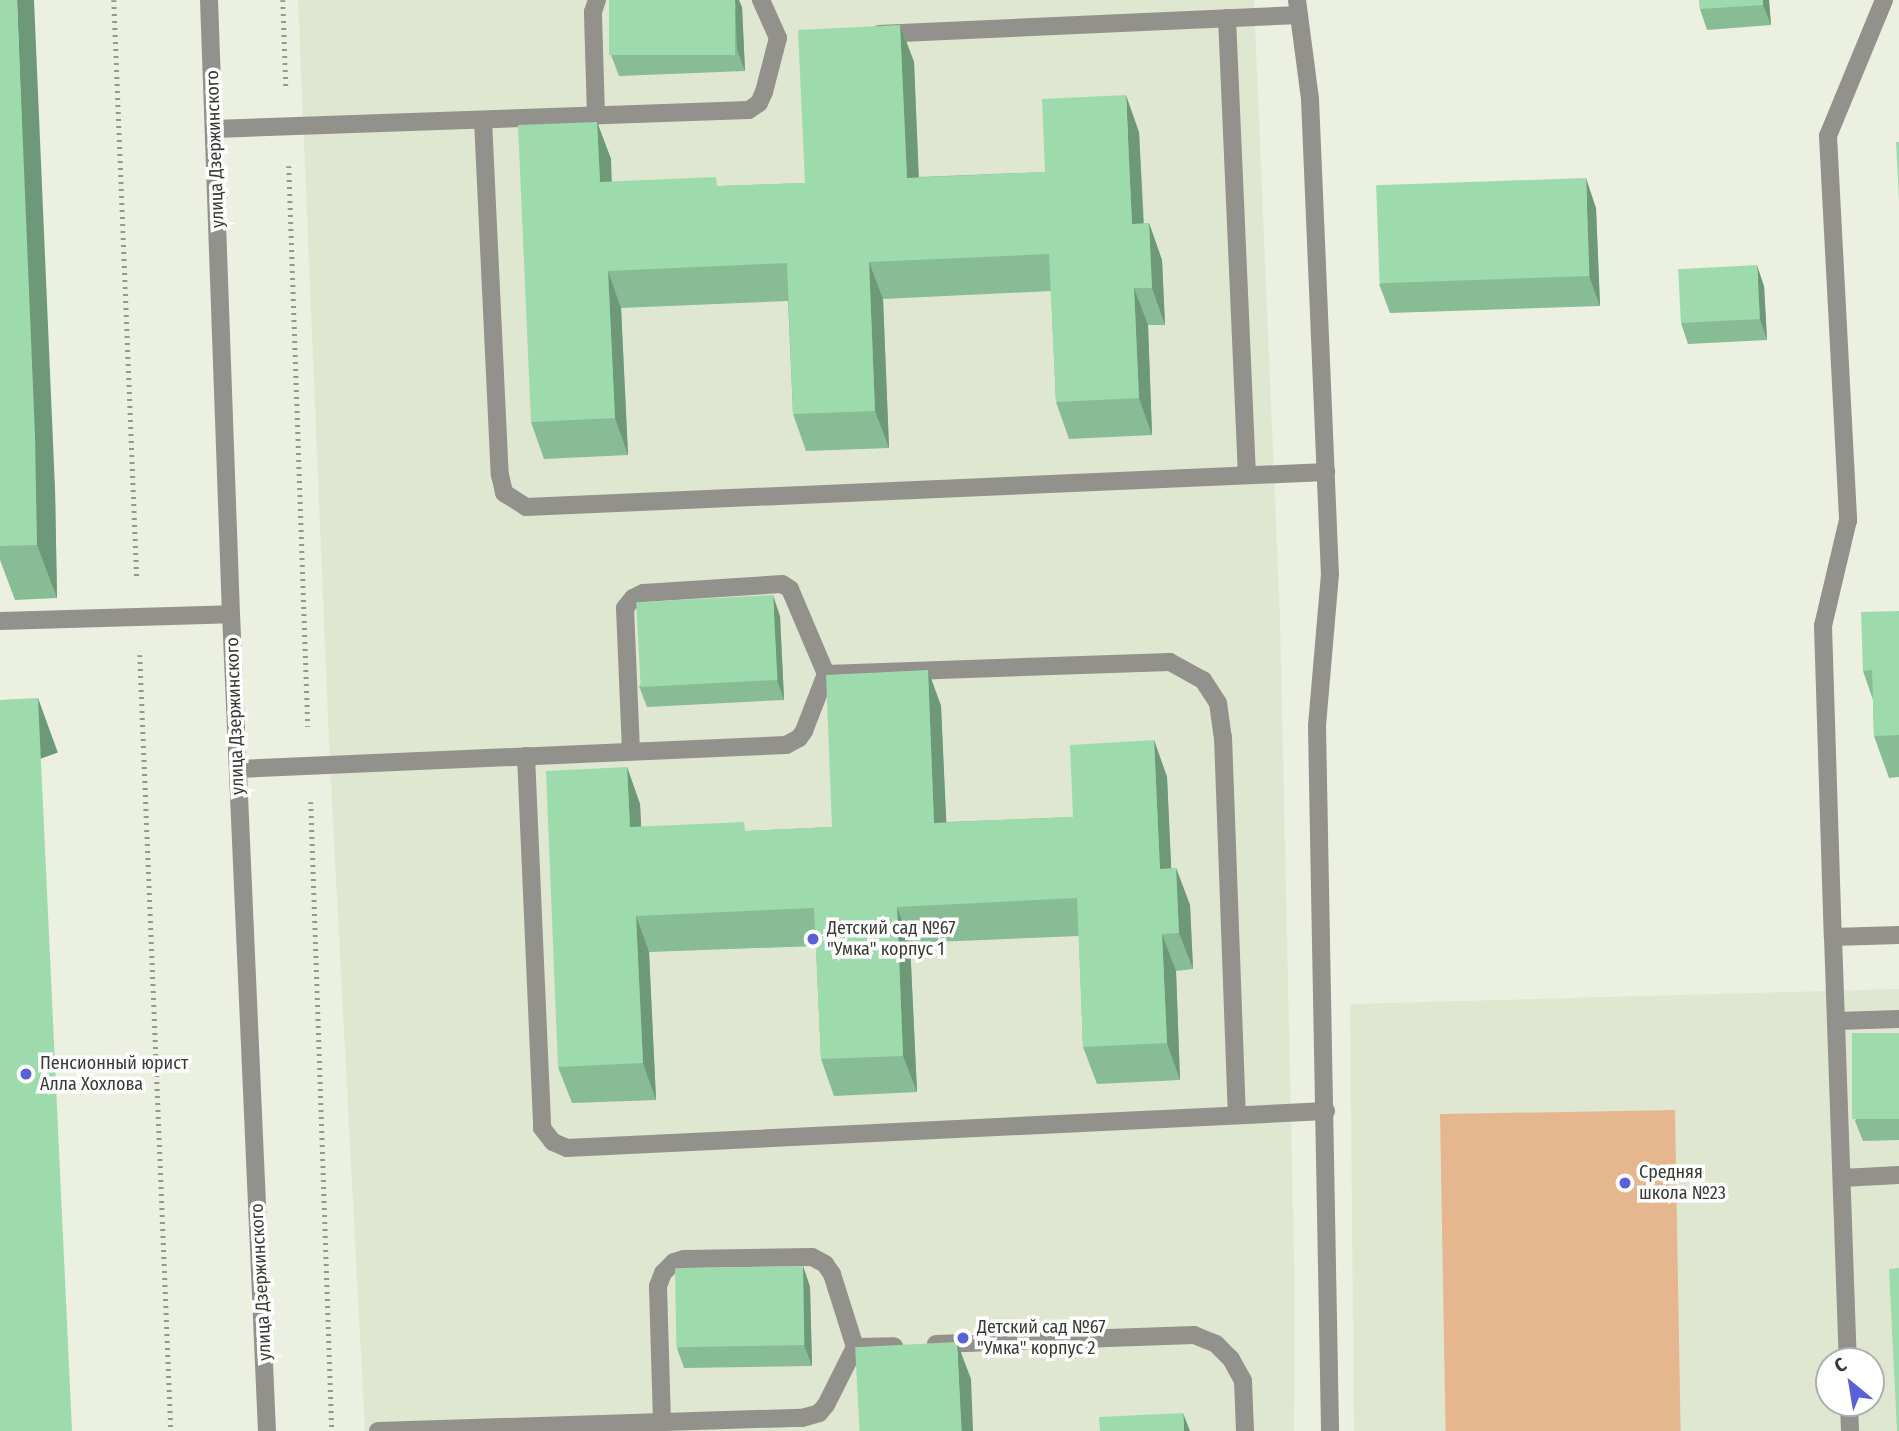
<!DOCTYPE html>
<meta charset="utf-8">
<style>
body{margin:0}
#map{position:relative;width:1899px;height:1431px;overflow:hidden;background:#ebf0e0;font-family:"Fira Sans Condensed",sans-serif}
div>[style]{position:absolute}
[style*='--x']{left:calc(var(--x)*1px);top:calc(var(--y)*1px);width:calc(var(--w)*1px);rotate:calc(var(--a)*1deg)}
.built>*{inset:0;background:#dfe7d0}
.green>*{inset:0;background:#e6b68f;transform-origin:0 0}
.path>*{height:4.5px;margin-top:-2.25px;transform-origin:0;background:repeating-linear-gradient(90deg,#94978c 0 2px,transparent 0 7px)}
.minor>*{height:18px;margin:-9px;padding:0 9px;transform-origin:9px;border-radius:9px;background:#93918b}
.wall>*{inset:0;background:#87bc95}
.shaded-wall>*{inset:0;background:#6e9979;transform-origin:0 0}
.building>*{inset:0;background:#9ddbad;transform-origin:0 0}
.dots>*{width:19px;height:19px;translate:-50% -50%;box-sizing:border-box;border:4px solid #fff;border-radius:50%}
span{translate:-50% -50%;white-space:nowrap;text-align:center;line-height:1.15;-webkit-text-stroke:7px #fff;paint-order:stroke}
.street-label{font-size:18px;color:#383a33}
.poi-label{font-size:18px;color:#383a33}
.left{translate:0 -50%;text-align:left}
.north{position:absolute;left:1815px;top:1347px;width:70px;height:70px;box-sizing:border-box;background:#fff;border:2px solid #afb0ad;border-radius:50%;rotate:330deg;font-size:19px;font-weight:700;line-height:28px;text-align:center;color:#383a33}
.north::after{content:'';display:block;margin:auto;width:24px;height:32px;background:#5861d8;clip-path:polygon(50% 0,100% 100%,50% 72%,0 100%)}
</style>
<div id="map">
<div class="built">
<div style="clip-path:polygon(298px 0,1254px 0,1280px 618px,1295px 1302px,1294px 1431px,365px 1431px,330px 765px)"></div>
<div style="clip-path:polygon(evenodd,1899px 989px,1899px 1431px,1354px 1431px,1350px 1004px,1899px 989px,1829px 1361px,1871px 1361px,1871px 1403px,1829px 1403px,1829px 1361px)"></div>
</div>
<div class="green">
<div style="left:1675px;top:1110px;width:321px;height:235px;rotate:89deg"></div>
</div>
<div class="path">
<div style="--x:114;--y:0;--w:580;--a:87.73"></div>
<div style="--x:283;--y:0;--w:87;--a:88"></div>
<div style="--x:289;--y:166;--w:561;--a:88.06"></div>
<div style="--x:140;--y:655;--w:777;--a:87.71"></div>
<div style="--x:311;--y:802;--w:629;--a:88.09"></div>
</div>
<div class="minor">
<div style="--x:209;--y:0;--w:614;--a:87.95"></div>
<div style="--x:231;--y:614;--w:818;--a:87.48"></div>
<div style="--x:1297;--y:0;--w:100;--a:82.5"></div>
<div style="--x:1310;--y:99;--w:475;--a:87.6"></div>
<div style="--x:1330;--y:574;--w:153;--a:94.9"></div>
<div style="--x:1317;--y:726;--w:705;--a:88.94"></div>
<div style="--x:1884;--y:0;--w:147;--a:112.4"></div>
<div style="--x:1828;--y:136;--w:385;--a:87"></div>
<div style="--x:1848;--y:520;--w:109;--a:103.3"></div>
<div style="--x:1823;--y:626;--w:311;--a:88.2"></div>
<div style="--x:1833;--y:937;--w:66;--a:-1.7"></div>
<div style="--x:1227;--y:18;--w:457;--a:87.5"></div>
<div style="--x:879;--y:34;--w:420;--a:-2.6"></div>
<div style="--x:596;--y:116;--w:104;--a:-91.7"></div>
<div style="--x:593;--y:12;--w:13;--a:-72"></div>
<div style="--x:483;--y:120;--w:355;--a:87.3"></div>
<div style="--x:500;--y:475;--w:18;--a:77"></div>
<div style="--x:504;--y:493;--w:26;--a:32"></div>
<div style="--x:526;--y:507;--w:801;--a:-2.51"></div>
<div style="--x:214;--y:129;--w:535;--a:-2.03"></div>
<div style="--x:749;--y:110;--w:12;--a:-35"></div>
<div style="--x:759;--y:103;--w:12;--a:-66"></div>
<div style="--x:764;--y:92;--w:56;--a:-75.5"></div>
<div style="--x:778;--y:38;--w:42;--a:-114.1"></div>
<div style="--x:0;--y:621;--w:231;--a:-1.7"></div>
<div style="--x:826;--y:674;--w:344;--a:-2"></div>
<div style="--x:1170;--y:662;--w:38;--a:29"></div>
<div style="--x:1203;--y:680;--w:27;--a:57"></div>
<div style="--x:1218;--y:703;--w:34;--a:82"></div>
<div style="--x:1223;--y:737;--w:378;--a:87.9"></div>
<div style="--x:526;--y:756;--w:372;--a:87.5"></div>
<div style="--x:542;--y:1128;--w:18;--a:52"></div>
<div style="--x:553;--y:1142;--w:15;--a:23"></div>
<div style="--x:567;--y:1148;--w:760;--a:-2.79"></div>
<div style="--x:238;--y:769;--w:549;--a:-2.51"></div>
<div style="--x:786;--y:745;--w:15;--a:-28"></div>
<div style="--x:799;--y:738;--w:9;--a:-54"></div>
<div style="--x:804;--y:731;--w:61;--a:-68.9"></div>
<div style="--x:826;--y:674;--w:92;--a:-113"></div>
<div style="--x:790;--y:589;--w:9;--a:-148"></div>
<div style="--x:782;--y:584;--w:139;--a:176.3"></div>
<div style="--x:643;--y:593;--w:11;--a:153"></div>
<div style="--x:633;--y:598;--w:13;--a:129"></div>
<div style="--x:625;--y:608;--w:143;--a:87.6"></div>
<div style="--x:1833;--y:937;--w:424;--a:88"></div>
<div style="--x:1837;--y:1021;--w:62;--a:-1.8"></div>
<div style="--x:1842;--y:1178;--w:57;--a:-3"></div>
<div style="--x:936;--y:1344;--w:258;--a:-2"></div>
<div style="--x:1194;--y:1335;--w:24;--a:22"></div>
<div style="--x:1216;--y:1344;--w:21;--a:45"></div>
<div style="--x:1231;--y:1359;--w:25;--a:61"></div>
<div style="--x:1243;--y:1381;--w:50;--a:87.7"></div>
<div style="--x:1849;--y:1403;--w:28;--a:88"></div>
<div style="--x:662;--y:1422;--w:136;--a:-91.7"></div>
<div style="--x:658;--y:1286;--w:14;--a:-69"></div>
<div style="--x:663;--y:1273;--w:16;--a:-45"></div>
<div style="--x:674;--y:1262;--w:10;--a:-17"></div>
<div style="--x:684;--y:1259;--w:128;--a:-0.9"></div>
<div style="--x:812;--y:1257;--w:15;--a:28"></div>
<div style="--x:825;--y:1264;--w:12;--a:55"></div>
<div style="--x:832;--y:1274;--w:77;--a:72.5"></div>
<div style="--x:378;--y:1431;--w:424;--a:-1.8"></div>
<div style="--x:802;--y:1418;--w:18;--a:-16"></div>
<div style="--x:819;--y:1413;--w:11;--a:-49"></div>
<div style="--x:826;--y:1405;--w:65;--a:-63.4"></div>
<div style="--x:855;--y:1347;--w:39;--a:-1"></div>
</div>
<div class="wall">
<div style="clip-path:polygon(0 0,55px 489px,57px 598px,15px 600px,0 560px)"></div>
<div style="clip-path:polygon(1699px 0,1769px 0,1771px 25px,1707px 30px,1700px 9px)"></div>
<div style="clip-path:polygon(742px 7px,745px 71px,619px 76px,611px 55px)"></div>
<div style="clip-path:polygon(900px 25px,914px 62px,919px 177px,1045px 172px,1139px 132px,1144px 223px,1149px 223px,1162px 260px,1165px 325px,1148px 325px,1152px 435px,1069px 439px,1056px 402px,1051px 291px,883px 299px,889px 448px,806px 451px,793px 414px,788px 301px,621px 308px,628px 455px,544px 459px,531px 422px,597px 122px,611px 159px,611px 182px,720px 186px,805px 183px)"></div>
<div style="clip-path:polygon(1596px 208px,1600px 306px,1390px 313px,1379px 284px)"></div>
<div style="clip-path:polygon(1764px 286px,1767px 340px,1688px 344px,1681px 323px)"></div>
<div style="clip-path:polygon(1899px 611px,1899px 777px,1889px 778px,1874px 736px,1873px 700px,1863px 671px)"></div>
<div style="clip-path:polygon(780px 616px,784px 700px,647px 707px,639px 686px)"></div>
<div style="clip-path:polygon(928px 670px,941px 706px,946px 822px,1073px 817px,1154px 740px,1167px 777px,1171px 868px,1176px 868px,1190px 905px,1193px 969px,1176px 971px,1180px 1080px,1097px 1084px,1083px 1047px,1079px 936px,910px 943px,917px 1092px,834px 1096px,821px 1059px,816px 946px,649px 952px,656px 1100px,572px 1103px,558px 1067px,627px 767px,640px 804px,641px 827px,748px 831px,832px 827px)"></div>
<div style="clip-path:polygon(1899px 1033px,1899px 1140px,1863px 1141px,1855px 1121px)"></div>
<div style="clip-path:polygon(803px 1266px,810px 1287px,812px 1366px,684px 1368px,677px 1348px)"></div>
</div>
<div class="shaded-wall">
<div style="clip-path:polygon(17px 0,34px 0,55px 489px,57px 598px,37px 545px)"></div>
<div style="clip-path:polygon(735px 0,739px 0,742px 7px,745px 71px,737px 50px)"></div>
<div style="clip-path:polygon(1763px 0,1769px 0,1771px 25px,1763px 5px)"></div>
<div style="clip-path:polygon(900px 25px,914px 62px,920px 215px,907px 178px)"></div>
<div style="clip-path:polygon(1126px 95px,1139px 132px,1145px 261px,1132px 224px)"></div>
<div style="clip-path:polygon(597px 122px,611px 159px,613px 219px,600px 182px)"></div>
<div style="clip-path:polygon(1586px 178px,1596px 208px,1600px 306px,1589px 276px)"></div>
<div style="clip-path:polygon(1149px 223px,1162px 260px,1165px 325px,1152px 288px)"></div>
<div style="clip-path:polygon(869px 262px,883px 299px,889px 448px,875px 411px)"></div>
<div style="clip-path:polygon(1757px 265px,1764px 286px,1767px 340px,1760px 319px)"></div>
<div style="clip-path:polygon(608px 271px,621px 308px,628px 455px,615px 418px)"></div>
<div style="clip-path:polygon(1134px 288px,1148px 325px,1152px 435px,1139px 398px)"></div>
<div style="clip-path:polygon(773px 595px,780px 616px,784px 700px,777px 680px)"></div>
<div style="clip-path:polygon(928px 670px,941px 706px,948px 859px,934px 823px)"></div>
<div style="left:38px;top:698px;width:58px;height:734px;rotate:70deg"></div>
<div style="clip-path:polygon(1154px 740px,1167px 777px,1173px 906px,1160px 869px)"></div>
<div style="clip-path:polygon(627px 767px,640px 804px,643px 864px,630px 827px)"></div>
<div style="clip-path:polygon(1176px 868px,1190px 905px,1193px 969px,1179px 933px)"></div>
<div style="clip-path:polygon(897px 907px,910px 943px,917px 1092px,903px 1056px)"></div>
<div style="clip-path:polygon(636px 916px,649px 952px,656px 1100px,643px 1063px)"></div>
<div style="clip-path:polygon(1162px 934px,1176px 971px,1180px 1080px,1167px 1043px)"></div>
<div style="clip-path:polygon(803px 1266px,810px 1287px,812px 1366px,804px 1345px)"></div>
<div style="clip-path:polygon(957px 1342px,971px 1379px,973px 1431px,961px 1431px)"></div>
<div style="clip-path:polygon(1183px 1413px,1190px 1431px,1184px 1431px)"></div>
</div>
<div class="building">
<div style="clip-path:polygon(0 0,17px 0,35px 436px,37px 545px,0 546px)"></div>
<div style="left:609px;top:0;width:126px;height:55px"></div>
<div style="clip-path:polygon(1699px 0,1763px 0,1763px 5px,1700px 9px)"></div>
<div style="clip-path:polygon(900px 25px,907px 178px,1045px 172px,1042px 99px,1126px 95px,1132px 224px,1149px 223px,1152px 288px,1134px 288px,1139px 398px,1056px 402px,1049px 254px,869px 262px,875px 411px,793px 414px,787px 263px,608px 271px,615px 418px,531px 422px,518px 125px,597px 122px,600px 182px,716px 177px,717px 186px,805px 183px,798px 30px)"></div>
<div style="clip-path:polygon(1896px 142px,1899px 142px,1899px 200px)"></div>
<div style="left:1586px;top:178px;width:98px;height:210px;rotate:88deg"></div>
<div style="left:1757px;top:265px;width:54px;height:79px;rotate:87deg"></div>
<div style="left:773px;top:595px;width:85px;height:137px;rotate:87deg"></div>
<div style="clip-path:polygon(1899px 611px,1899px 735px,1874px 736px,1872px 670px,1863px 671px,1861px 612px)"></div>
<div style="clip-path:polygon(928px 670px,934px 823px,1073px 817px,1070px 745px,1154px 740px,1160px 869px,1176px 868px,1179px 933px,1162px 934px,1167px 1043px,1083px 1047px,1077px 898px,897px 907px,903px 1056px,821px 1059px,814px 908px,636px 916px,643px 1063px,558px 1067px,546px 771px,627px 767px,630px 827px,744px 822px,745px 831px,832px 827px,826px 675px)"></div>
<div style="clip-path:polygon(38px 698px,72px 1431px,0 1431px,0 700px)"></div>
<div style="left:1899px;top:1033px;width:86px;height:47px;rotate:90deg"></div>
<div style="left:803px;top:1266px;width:79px;height:128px;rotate:89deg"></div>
<div style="clip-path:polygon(1899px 1268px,1899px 1431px,1897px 1431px,1889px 1269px)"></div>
<div style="left:957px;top:1342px;width:89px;height:102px;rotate:87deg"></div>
<div style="clip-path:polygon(1183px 1413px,1184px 1431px,1100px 1431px,1099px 1417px)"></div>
</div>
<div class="dots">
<div style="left:813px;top:939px;background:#5861d8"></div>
<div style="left:26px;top:1074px;background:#5861d8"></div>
<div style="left:1625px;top:1183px;background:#5861d8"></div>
<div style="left:963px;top:1338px;background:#5861d8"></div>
</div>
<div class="street-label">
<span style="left:215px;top:149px;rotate:-92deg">улица Дзержинского</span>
<span style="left:235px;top:716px;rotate:-92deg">улица Дзержинского</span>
<span style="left:261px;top:1282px;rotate:-93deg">улица Дзержинского</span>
</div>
<div class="poi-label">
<span class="left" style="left:827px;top:939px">Детский сад №67<br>"Умка" корпус 1</span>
<span class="left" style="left:40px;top:1074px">Пенсионный юрист<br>Алла Хохлова</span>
<span class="left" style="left:1639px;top:1183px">Средняя<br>школа №23</span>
<span class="left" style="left:977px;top:1338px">Детский сад №67<br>"Умка" корпус 2</span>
</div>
<div class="north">С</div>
</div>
